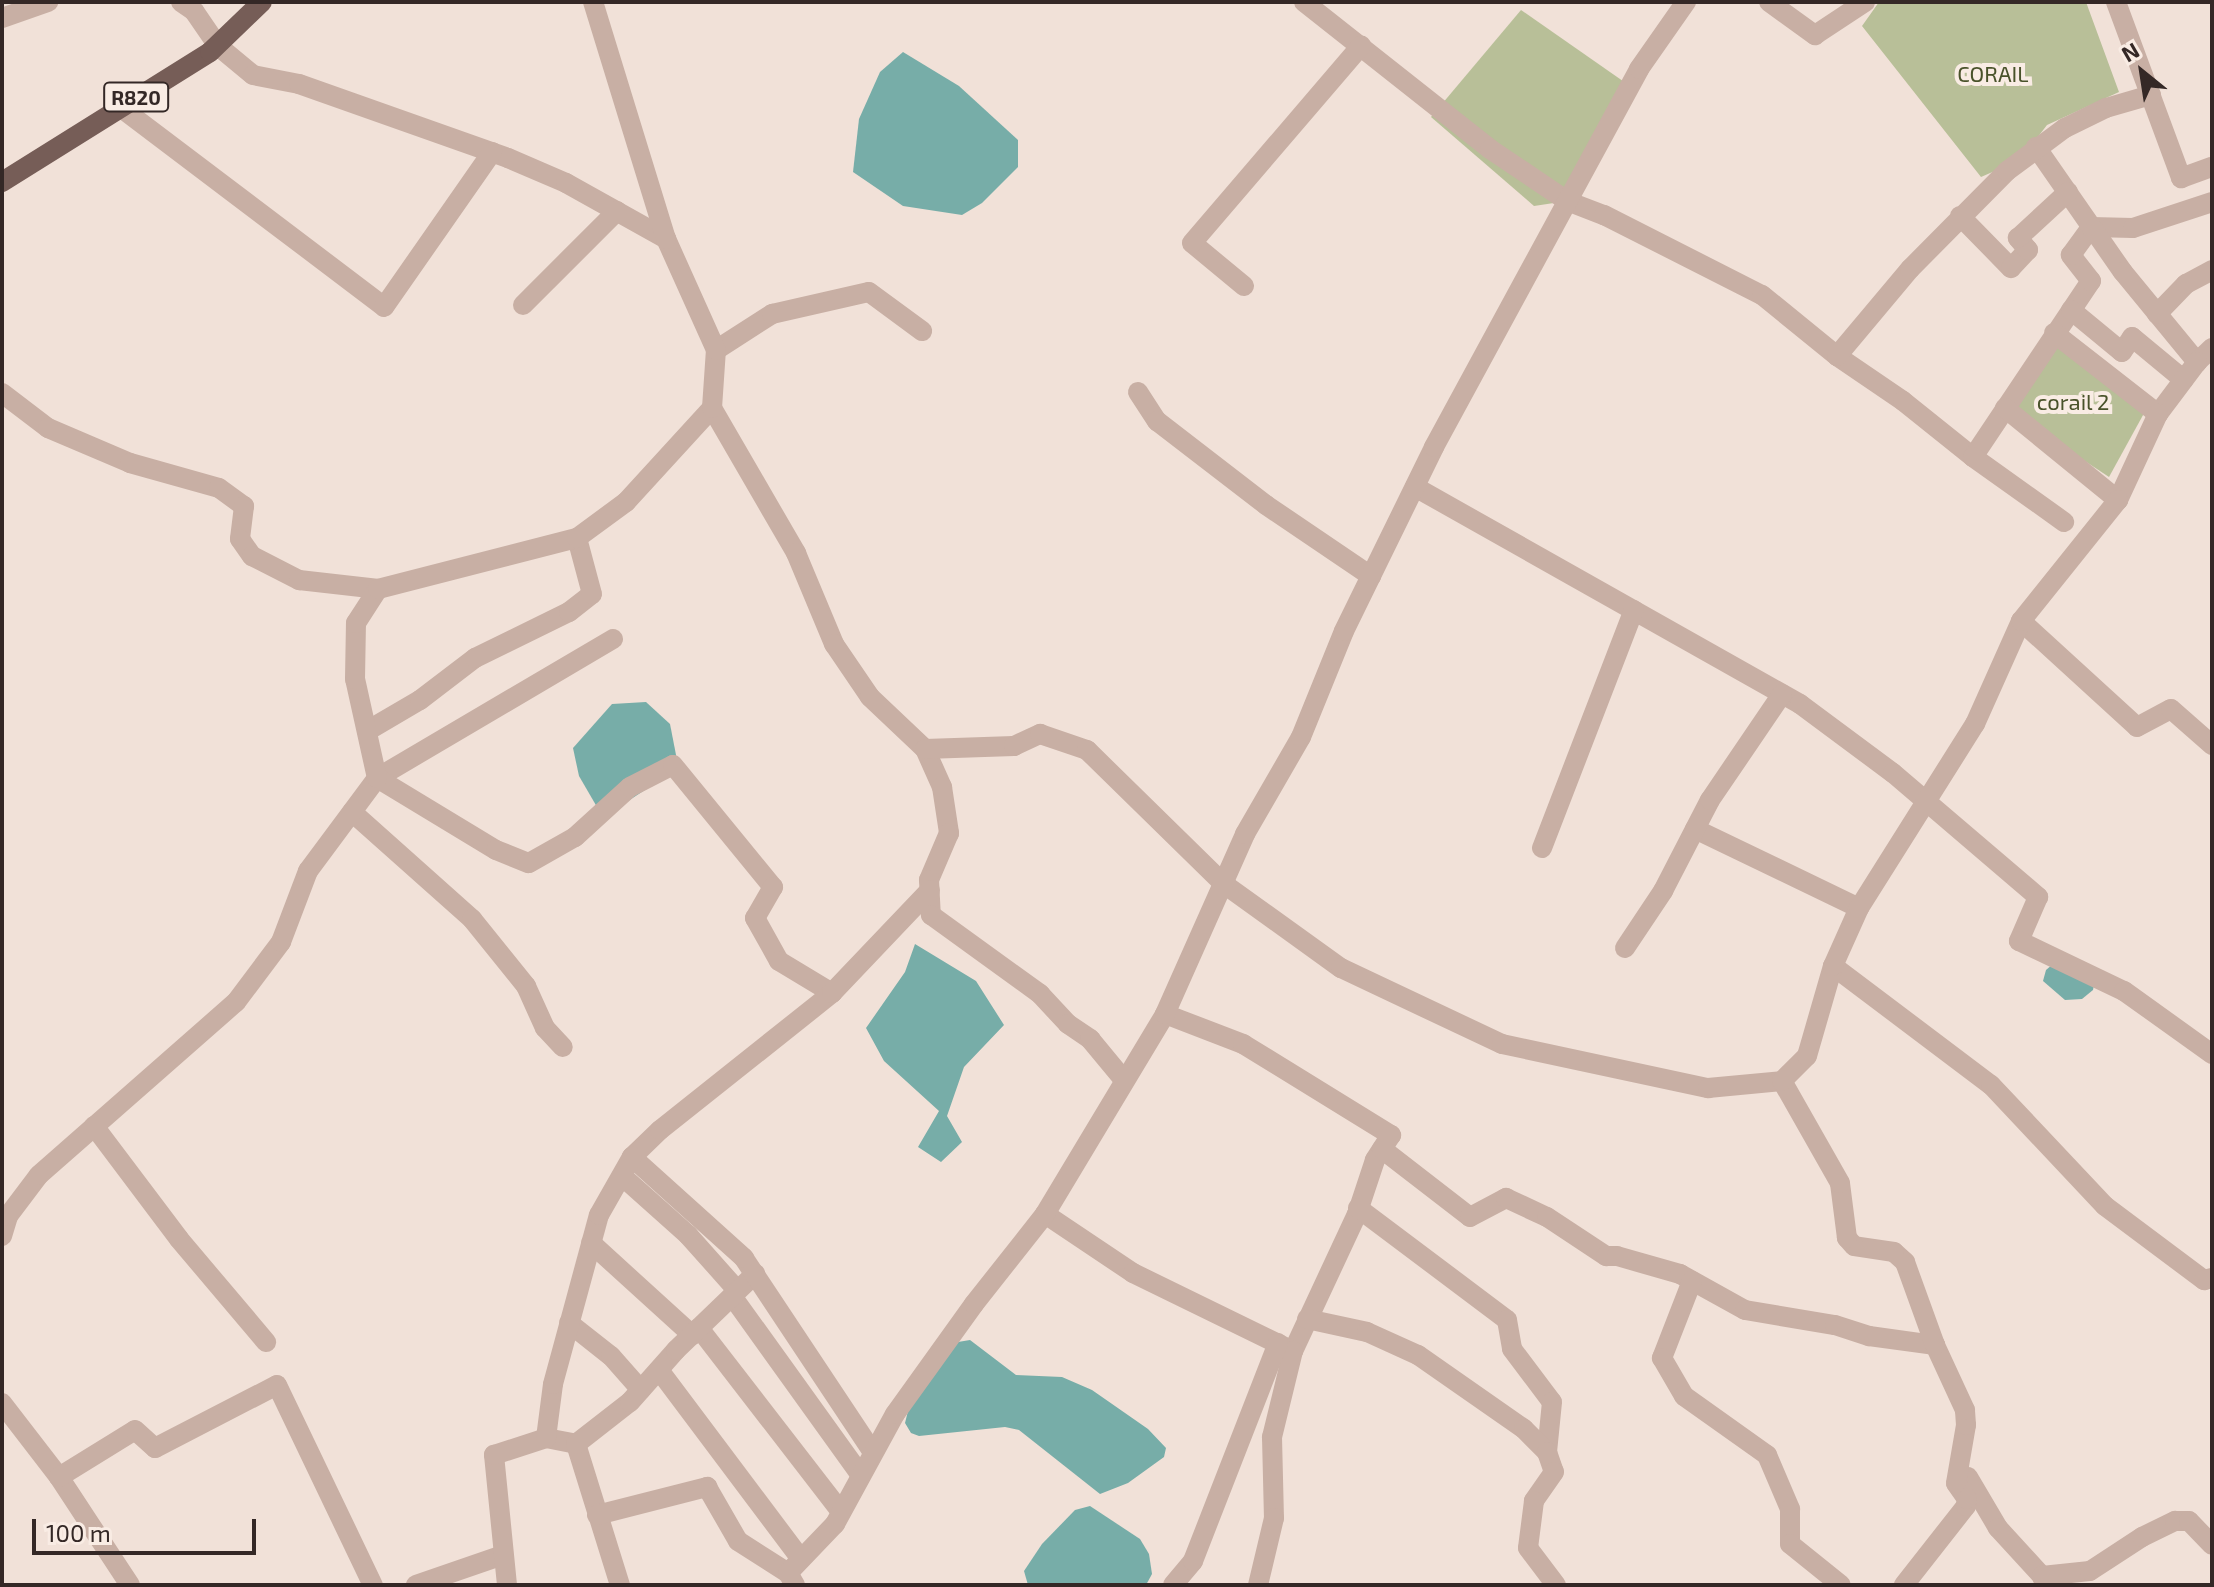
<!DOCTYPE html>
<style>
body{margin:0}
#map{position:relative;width:2214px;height:1587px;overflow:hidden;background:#f1e1d8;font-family:"Exo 2",sans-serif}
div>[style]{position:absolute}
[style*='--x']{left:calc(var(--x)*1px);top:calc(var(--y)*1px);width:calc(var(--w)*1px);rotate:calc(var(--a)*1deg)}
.green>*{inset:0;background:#b8bf98}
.water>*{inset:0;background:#77ada8}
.minor>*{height:20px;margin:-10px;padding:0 10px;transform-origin:10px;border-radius:10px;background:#c8afa4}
.major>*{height:20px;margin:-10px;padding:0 10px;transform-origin:10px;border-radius:10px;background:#765d57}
span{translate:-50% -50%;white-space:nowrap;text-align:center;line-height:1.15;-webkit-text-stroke:8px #f9ece4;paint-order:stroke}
.shield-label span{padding:2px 6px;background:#f9ece4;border:2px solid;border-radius:6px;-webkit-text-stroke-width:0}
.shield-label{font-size:20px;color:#342826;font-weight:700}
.park-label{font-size:22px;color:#49522a}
.frame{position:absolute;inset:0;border:4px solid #342826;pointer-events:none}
.north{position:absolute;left:2102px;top:32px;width:80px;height:80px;-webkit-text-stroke:6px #f9ece4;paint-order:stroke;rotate:330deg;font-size:22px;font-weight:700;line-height:32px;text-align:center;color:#342826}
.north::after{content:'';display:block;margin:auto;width:28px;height:36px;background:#342826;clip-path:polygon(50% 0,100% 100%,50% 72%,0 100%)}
.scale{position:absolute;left:32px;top:1519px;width:224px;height:36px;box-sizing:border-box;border:4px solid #342826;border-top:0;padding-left:10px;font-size:24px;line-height:28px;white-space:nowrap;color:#342826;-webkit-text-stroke:6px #f9ece4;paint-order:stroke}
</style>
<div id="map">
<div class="green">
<div style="clip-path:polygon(1879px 2px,2086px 2px,2119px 92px,2047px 125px,2020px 160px,1981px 177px,1862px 26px)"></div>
<div style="clip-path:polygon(1521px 10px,1630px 86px,1567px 201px,1534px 206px,1431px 117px)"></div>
<div style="clip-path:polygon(2054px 333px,2148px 406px,2109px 477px,2005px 408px)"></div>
</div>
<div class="water">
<div style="clip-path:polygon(903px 52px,959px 86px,1018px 140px,1018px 167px,982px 203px,962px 215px,903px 206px,853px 172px,859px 119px,880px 72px)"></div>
<div style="clip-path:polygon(646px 702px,670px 724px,677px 760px,657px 782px,622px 805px,597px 807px,579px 776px,573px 748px,612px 704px)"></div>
<div style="clip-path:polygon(915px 944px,976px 981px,1004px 1025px,964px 1067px,947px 1116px,962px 1142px,941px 1162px,918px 1147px,939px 1111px,884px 1061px,866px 1028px,905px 972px)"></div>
<div style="clip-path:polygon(2053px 964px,2094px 985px,2093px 990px,2082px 999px,2065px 1000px,2043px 981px,2046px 970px)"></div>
<div style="clip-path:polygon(970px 1340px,1016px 1375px,1062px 1377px,1092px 1390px,1148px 1429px,1166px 1448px,1164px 1457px,1128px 1483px,1100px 1494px,1019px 1430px,1005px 1427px,919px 1436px,911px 1433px,905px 1423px,908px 1411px,958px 1342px)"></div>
<div style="clip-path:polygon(1090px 1506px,1140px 1539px,1149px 1554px,1152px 1574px,1146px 1585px,1028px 1585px,1024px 1571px,1042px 1544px,1075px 1510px)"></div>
</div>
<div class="minor">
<div style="--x:181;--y:2;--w:16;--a:35"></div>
<div style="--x:194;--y:11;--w:42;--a:55.6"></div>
<div style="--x:218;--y:46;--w:45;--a:39.6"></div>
<div style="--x:253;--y:75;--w:47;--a:11.1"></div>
<div style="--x:299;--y:84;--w:222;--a:19.5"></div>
<div style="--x:508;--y:158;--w:63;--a:23.3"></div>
<div style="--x:566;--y:183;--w:115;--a:29.2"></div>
<div style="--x:1304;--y:2;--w:237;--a:38.3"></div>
<div style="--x:1490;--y:149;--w:93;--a:34"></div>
<div style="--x:1567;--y:201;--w:40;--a:21"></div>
<div style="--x:1604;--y:215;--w:177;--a:26.9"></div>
<div style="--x:1762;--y:295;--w:97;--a:39.1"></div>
<div style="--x:1837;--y:356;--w:80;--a:34.3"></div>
<div style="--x:1903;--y:401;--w:90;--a:38.7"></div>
<div style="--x:1973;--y:457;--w:212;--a:-56.2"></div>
<div style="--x:2091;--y:281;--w:33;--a:-128"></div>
<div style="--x:2071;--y:255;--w:34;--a:-54"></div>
<div style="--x:2091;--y:227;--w:42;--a:1.4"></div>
<div style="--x:2133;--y:228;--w:83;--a:-18.2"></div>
<div style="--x:1769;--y:2;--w:57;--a:35.7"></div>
<div style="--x:1815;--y:35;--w:60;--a:-33.4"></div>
<div style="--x:2116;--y:2;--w:188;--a:69.7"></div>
<div style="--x:2181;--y:178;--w:33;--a:-20"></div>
<div style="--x:2;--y:18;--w:49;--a:-19.2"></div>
<div style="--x:120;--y:107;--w:331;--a:37.1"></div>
<div style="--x:384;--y:307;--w:189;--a:-55.1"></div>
<div style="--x:2036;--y:147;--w:152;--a:55.2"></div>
<div style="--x:2123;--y:272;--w:117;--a:50.6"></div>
<div style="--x:2197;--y:362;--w:21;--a:-43"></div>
<div style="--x:1960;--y:216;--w:73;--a:45.6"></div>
<div style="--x:2011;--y:268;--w:25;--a:-47"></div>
<div style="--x:2028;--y:250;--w:16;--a:-130"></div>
<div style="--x:2018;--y:238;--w:68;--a:-42.6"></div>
<div style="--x:1244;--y:286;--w:67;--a:-140.4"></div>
<div style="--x:1192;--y:243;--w:260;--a:-49.4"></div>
<div style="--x:523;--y:305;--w:133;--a:-45"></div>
<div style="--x:2071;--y:310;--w:66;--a:39.5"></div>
<div style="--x:2122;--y:352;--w:18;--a:-56"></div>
<div style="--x:2132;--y:337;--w:67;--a:39.6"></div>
<div style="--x:2157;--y:314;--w:42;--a:-46"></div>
<div style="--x:2186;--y:284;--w:30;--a:-28"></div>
<div style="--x:2054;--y:333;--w:132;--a:37.9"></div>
<div style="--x:2158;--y:414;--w:65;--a:-53.1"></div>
<div style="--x:716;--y:350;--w:67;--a:-32.7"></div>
<div style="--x:772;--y:314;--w:99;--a:-12.8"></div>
<div style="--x:869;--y:292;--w:66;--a:36.3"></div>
<div style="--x:1837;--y:356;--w:114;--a:-50"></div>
<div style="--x:1910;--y:269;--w:138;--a:-45.3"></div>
<div style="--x:2007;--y:171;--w:72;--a:-36.6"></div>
<div style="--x:2065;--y:128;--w:46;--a:-26"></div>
<div style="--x:2106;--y:108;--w:47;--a:-16.1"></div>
<div style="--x:1138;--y:392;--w:35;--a:57"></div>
<div style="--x:1157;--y:421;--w:138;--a:37.6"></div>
<div style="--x:1266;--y:505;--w:127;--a:34.1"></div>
<div style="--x:2;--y:393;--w:58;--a:37.3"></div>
<div style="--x:48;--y:428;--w:89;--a:23.1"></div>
<div style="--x:130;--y:463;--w:92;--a:15.7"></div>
<div style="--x:219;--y:488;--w:31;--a:36"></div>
<div style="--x:244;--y:506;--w:33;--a:97"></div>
<div style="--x:240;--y:539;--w:21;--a:55"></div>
<div style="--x:252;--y:556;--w:53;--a:27.1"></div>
<div style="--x:299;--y:580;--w:80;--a:6.5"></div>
<div style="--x:712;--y:408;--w:168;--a:59.9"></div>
<div style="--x:796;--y:553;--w:99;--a:67.3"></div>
<div style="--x:834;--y:644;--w:64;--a:55.8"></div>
<div style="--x:870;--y:697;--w:76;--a:43.4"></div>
<div style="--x:925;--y:749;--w:42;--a:65.9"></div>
<div style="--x:942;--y:787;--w:47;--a:81.3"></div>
<div style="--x:949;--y:833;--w:51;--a:113.1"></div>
<div style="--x:929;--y:880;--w:35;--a:87"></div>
<div style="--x:931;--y:915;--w:135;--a:35.9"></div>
<div style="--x:1040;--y:994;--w:41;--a:47"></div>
<div style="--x:1068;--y:1024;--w:27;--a:34"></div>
<div style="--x:1090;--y:1039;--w:53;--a:50.3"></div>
<div style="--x:2005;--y:408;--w:146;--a:39.2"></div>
<div style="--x:2118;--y:500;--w:95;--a:-65.1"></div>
<div style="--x:1973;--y:457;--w:112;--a:35.5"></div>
<div style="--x:1415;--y:487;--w:442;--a:29.4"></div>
<div style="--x:1800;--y:704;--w:116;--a:36.6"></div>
<div style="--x:1893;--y:773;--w:191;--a:40.5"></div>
<div style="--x:2038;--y:897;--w:48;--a:113.4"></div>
<div style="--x:2019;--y:941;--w:116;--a:25.5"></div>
<div style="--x:2124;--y:991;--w:108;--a:35.6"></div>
<div style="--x:2021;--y:621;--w:157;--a:42.4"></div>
<div style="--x:2137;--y:727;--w:38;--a:-28"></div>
<div style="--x:2171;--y:709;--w:55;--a:41.3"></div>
<div style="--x:613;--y:639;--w:274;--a:149.5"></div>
<div style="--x:377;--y:778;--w:139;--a:31.2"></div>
<div style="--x:496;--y:850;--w:35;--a:22"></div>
<div style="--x:529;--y:863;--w:53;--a:-29.5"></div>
<div style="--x:575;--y:837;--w:74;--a:-42.3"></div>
<div style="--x:630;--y:787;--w:48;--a:-27.1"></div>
<div style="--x:673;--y:765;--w:158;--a:50.7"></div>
<div style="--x:773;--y:887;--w:36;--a:120"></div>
<div style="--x:755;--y:918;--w:49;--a:60.8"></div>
<div style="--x:779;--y:961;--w:62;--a:31.1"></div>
<div style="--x:367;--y:731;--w:61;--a:-30.3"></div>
<div style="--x:420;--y:700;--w:69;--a:-37.4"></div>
<div style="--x:475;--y:658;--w:105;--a:-26.1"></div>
<div style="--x:569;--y:612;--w:29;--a:-38"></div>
<div style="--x:592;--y:594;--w:58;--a:-105"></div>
<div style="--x:925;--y:749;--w:89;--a:-1.9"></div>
<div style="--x:1014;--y:746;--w:29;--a:-25"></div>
<div style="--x:1040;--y:734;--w:50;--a:18.8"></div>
<div style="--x:1087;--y:750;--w:192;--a:44.4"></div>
<div style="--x:1224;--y:884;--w:144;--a:35.7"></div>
<div style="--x:1341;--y:968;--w:178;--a:25.3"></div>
<div style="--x:1502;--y:1044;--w:211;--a:12.1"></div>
<div style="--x:1708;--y:1088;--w:74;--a:-5.4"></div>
<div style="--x:352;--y:812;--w:161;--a:41.7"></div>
<div style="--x:472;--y:919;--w:86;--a:51.1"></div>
<div style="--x:526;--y:986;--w:46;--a:65.7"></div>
<div style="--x:545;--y:1028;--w:26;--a:47"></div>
<div style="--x:1695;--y:829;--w:182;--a:25.7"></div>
<div style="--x:1542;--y:848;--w:255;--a:-68.9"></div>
<div style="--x:1625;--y:948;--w:69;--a:-56.3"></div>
<div style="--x:1663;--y:891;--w:102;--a:-62.7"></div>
<div style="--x:1710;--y:800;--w:128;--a:-55.8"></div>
<div style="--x:1833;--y:966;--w:198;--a:37"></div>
<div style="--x:1991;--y:1085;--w:166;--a:46.7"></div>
<div style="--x:2105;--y:1206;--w:124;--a:36.8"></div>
<div style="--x:2204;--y:1280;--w:8;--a:-14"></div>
<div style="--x:1165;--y:1014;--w:84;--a:21"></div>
<div style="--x:1243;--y:1044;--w:174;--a:31.6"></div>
<div style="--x:1391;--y:1135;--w:30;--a:123"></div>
<div style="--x:1375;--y:1160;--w:57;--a:108.4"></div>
<div style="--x:1357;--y:1214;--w:151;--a:115"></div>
<div style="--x:94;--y:1126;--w:141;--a:53"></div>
<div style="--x:179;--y:1239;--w:135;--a:49.8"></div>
<div style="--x:1382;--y:1149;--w:111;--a:37.7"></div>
<div style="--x:1470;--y:1217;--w:41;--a:-27.8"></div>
<div style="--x:1506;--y:1198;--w:45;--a:24.9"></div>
<div style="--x:1547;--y:1217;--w:71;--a:33.5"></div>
<div style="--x:1606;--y:1256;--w:11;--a:0"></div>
<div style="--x:1617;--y:1256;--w:66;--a:15.9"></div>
<div style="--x:1680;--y:1274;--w:74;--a:29"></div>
<div style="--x:1745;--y:1310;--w:91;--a:9.5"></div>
<div style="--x:1835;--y:1325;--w:36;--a:18"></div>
<div style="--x:1869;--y:1336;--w:67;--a:7.8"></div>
<div style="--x:622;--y:1176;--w:89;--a:41.8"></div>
<div style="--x:688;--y:1235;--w:74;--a:48.3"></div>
<div style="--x:1358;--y:1208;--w:186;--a:36.9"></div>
<div style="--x:1507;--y:1320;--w:29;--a:80"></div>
<div style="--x:1512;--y:1349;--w:66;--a:53"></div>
<div style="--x:1552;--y:1402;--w:50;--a:95.7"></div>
<div style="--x:1045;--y:1214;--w:106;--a:33.8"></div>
<div style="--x:1133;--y:1273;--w:178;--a:26"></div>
<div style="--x:1293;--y:1351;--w:89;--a:103.7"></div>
<div style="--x:1272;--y:1437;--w:81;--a:88.6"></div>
<div style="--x:1274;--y:1518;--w:69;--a:103.4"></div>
<div style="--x:2;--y:1236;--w:21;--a:-73"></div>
<div style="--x:8;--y:1216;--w:51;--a:-52.9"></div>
<div style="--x:39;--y:1175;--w:262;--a:-41.3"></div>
<div style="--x:236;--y:1002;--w:75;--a:-53.1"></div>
<div style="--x:281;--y:942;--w:76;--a:-69.2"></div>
<div style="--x:308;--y:871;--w:116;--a:-53.4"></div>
<div style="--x:377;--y:778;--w:101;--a:-102.5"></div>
<div style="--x:355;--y:679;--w:56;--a:-89"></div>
<div style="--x:356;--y:623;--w:40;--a:-57.1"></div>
<div style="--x:378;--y:589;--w:205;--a:-14.4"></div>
<div style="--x:577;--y:538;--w:61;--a:-36.3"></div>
<div style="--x:626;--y:502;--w:127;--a:-47.5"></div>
<div style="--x:712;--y:408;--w:58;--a:-86.1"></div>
<div style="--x:716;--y:350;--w:122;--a:-114.2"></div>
<div style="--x:666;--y:239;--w:248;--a:-107.1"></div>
<div style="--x:591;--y:1243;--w:137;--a:42.3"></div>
<div style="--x:1692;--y:1281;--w:83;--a:111.3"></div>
<div style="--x:1662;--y:1358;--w:44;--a:59.9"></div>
<div style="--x:1684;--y:1396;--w:102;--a:35.4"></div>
<div style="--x:1767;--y:1455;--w:59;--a:66.9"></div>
<div style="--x:1790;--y:1509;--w:35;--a:90"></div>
<div style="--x:1790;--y:1544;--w:65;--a:38.8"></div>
<div style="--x:732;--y:1296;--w:219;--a:54.3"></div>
<div style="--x:1307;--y:1319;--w:61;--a:12.2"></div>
<div style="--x:1367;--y:1332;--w:56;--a:24.3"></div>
<div style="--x:1418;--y:1355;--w:129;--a:34.9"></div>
<div style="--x:1524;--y:1429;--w:33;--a:45"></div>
<div style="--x:1547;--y:1452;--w:21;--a:71"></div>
<div style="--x:1554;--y:1472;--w:35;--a:125"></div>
<div style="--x:1534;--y:1501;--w:47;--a:97.3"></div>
<div style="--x:1528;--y:1548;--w:46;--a:52.9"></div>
<div style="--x:569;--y:1323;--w:53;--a:38.2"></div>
<div style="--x:611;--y:1356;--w:45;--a:48.6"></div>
<div style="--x:699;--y:1328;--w:232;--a:52.3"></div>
<div style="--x:659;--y:1370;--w:236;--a:53.1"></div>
<div style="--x:2;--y:1403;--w:93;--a:52.4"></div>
<div style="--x:59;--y:1477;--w:129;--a:56.7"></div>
<div style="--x:546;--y:1438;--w:31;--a:11"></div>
<div style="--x:576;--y:1444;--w:148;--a:72.7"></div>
<div style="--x:576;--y:1444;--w:68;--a:-37.9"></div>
<div style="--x:630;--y:1402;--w:69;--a:-48.5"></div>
<div style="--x:676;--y:1350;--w:110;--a:-43.9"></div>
<div style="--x:872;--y:1451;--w:232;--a:-123.6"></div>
<div style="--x:744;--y:1258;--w:151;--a:-138"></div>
<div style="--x:632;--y:1157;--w:39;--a:-44"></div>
<div style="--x:660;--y:1130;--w:220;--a:-38.5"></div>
<div style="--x:832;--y:993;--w:142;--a:-46.4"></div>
<div style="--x:59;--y:1477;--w:89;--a:-31.7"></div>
<div style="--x:135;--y:1430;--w:27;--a:42"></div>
<div style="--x:155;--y:1448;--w:137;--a:-27.3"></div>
<div style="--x:277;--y:1385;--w:222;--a:64.4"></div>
<div style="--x:1968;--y:1477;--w:59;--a:59.5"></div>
<div style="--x:1998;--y:1528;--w:65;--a:47.5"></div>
<div style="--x:2042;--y:1576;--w:9;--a:72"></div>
<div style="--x:597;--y:1515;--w:114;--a:-14.3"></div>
<div style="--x:707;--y:1487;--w:62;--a:60.1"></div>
<div style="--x:738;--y:1541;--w:59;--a:32.6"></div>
<div style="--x:2042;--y:1576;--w:48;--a:-5.9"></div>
<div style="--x:2090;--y:1571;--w:62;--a:-33.2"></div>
<div style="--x:2142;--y:1537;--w:37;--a:-26"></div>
<div style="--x:2175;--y:1521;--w:14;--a:0"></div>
<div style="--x:2189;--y:1521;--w:33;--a:46"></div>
<div style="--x:416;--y:1585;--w:92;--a:-19"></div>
<div style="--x:507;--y:1585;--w:131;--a:-95.7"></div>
<div style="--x:494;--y:1455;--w:55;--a:-18.1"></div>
<div style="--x:546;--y:1438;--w:54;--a:-82.6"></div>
<div style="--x:553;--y:1384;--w:175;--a:-74.8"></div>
<div style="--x:599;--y:1215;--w:67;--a:-60.4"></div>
<div style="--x:795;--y:1585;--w:14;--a:-120"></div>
<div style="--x:788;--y:1573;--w:68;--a:-46.2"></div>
<div style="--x:835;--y:1524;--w:125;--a:-61.4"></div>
<div style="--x:895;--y:1414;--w:135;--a:-54.3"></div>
<div style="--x:974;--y:1304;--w:115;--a:-51.7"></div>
<div style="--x:1045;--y:1214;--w:233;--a:-59"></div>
<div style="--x:1165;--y:1014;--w:197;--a:-66"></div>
<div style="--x:1245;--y:834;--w:112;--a:-60"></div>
<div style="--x:1301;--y:737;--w:114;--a:-67.9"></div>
<div style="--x:1344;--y:631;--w:205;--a:-63.9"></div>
<div style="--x:1434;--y:447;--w:430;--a:-61.5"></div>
<div style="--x:1639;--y:69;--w:82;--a:-55"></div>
<div style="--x:1173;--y:1585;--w:31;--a:-50"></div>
<div style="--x:1193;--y:1561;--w:234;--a:-68.7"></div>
<div style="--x:1904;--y:1585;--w:100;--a:-51.9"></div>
<div style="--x:1966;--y:1506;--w:7;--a:-82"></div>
<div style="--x:1967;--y:1499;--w:19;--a:-125"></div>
<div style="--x:1956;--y:1483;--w:59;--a:-80.2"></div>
<div style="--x:1966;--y:1425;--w:15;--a:-94"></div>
<div style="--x:1965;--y:1410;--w:72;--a:-114.8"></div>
<div style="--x:1935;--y:1345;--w:88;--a:-109.9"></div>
<div style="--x:1905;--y:1262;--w:15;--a:-138"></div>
<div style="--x:1894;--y:1252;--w:40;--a:-171.5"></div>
<div style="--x:1854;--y:1246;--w:11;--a:-131"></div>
<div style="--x:1847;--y:1238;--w:55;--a:-97.3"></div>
<div style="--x:1840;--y:1183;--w:117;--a:-119.6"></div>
<div style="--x:1782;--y:1081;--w:35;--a:-45"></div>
<div style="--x:1807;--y:1056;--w:94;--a:-73.9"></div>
<div style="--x:1833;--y:966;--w:64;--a:-65.9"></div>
<div style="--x:1859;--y:908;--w:218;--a:-57.8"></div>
<div style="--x:1975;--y:724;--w:113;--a:-65.9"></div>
<div style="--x:2021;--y:621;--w:155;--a:-51.3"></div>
</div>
<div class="major">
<div style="--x:2;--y:182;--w:245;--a:-32"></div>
<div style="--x:210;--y:52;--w:72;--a:-43.9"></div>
</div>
<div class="shield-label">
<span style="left:136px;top:97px">R820</span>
</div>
<div class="park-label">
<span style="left:1993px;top:74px">CORAIL</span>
<span style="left:2073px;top:402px">corail 2</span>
</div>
<div class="frame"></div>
<div class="north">N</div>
<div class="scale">100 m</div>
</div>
